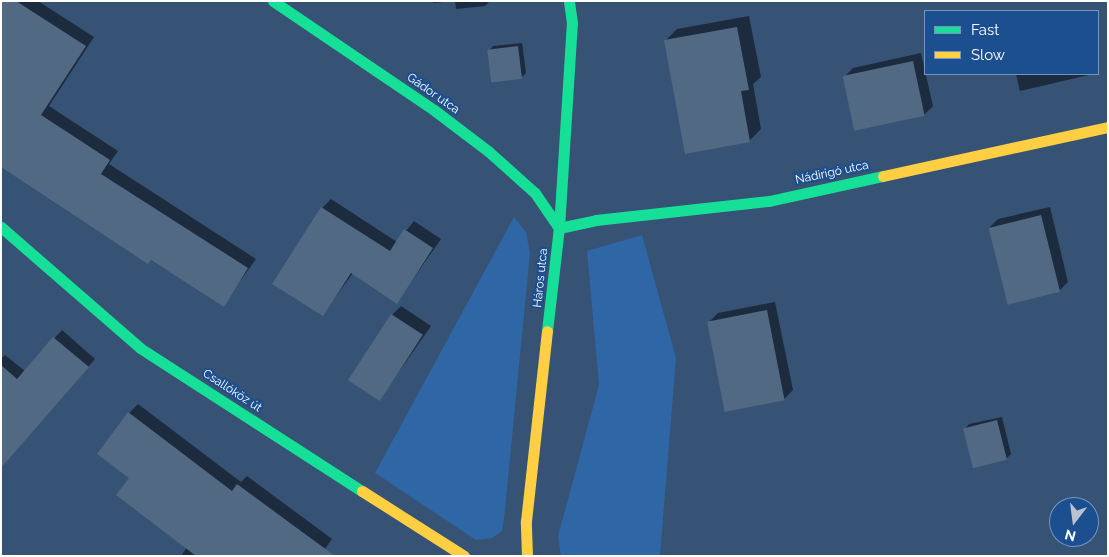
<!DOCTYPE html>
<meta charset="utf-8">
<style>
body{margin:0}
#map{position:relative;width:1109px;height:557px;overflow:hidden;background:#365274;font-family:Raleway,sans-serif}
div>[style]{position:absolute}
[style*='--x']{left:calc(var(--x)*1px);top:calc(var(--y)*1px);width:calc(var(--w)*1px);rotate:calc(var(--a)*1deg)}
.green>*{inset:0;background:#2f66a5}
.shadow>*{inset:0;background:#0007}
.building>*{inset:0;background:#526984;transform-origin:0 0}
.fast>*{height:11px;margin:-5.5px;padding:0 5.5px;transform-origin:5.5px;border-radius:5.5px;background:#16e098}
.slow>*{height:11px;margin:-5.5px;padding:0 5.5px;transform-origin:5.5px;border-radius:5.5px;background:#ffcf43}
span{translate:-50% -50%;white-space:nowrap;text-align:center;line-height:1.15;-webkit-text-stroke:4px #1b4f8f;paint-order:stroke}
.street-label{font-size:12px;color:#fff}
.frame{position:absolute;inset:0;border:2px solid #fff;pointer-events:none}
.legend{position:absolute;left:924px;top:10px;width:175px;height:65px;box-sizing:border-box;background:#1b4f8f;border:1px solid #7695bc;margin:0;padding:6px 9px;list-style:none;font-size:15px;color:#fff}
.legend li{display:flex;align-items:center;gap:10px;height:25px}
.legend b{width:25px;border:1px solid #7695bc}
.north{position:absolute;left:1049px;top:497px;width:50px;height:50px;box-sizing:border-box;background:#1b4f8f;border:1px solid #7695bc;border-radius:50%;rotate:195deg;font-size:14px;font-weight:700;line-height:20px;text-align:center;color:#fff}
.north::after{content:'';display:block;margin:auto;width:18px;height:22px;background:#b9c2ce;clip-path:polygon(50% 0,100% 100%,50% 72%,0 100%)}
</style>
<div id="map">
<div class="green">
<div style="clip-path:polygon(514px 217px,526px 232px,530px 253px,504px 520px,502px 531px,492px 538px,476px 540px,375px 473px)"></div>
<div style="clip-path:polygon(642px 235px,676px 358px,660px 556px,561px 556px,558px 536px,599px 385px,587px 251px)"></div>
</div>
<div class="shadow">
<div style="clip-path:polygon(1px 1px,38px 1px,94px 37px,49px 106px,118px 151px,109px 164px,256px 259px,223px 305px,32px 186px)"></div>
<div style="clip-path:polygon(430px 1px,453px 1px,434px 3px)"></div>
<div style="clip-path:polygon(455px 1px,490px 1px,485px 6px,456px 9px)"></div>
<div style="clip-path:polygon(749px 16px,761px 77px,753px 84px,761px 129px,749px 141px,665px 41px,677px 29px)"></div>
<div style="clip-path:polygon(522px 43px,526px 73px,521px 78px,489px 51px,493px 46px)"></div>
<div style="clip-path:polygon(921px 53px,933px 106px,924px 115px,844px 77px,853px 68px)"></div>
<div style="clip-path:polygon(1016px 74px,1093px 74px,1020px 91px)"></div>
<div style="clip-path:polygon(331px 199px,397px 242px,414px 221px,441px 239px,397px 302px,353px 273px,322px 315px,322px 208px)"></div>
<div style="clip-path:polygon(1050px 207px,1068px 282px,1059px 291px,989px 228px,998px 219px)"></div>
<div style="clip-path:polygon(775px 302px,793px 390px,784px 399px,709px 322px,718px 313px)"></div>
<div style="clip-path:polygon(401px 306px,431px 326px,380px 399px,392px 315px)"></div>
<div style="clip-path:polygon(62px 330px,95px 359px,32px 432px,1px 420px,1px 359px,5px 355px,25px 371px)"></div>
<div style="clip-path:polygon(138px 404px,241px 482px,247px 476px,332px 539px,320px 556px,181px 556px,187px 547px,131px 478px,129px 413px)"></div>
<div style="clip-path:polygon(1002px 417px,1011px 454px,1006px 459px,965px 429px,969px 424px)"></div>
</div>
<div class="building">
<div style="clip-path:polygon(1px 1px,16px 1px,86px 46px,41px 115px,110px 160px,101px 174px,248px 268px,224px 307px,151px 260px,148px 264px,1px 167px)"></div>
<div style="clip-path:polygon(737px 27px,749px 90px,741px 91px,750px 142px,685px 154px,664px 40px)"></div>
<div style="left:518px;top:46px;width:33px;height:31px;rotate:83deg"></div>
<div style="left:913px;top:61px;width:56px;height:72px;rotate:78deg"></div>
<div style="clip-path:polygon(321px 207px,390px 251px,404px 229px,433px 248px,397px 304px,351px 273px,323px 316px,272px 284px)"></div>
<div style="left:1041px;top:215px;width:79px;height:54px;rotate:76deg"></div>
<div style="left:767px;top:310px;width:92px;height:61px;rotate:79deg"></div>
<div style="left:391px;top:314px;width:38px;height:79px;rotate:33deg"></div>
<div style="clip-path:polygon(53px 337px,89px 367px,1px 468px,1px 365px,17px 379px)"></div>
<div style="clip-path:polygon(128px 412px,232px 491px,237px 484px,335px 556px,196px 556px,116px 495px,129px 478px,97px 454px)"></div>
<div style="left:997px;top:420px;width:41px;height:35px;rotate:76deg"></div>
</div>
<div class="fast">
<div style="--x:273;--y:1;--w:194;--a:34.1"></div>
<div style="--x:434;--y:110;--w:68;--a:37.2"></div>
<div style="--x:488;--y:151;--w:63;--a:41.8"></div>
<div style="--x:535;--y:193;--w:42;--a:55.6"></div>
<div style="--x:1;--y:227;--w:184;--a:41"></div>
<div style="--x:140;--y:348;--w:264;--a:32.8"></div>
<div style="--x:559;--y:228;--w:38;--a:-12"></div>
<div style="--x:596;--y:220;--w:174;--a:-6.3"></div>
<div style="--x:769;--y:201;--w:117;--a:-12.4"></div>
<div style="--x:547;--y:331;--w:104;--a:-83.4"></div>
<div style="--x:559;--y:228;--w:205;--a:-86.4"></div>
<div style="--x:572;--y:23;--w:22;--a:-98"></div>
</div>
<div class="slow">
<div style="--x:883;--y:176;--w:230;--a:-12.3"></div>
<div style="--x:362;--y:491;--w:121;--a:32.5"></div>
<div style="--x:527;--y:556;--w:35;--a:-92"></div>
<div style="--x:526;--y:521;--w:191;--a:-83.7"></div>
</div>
<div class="street-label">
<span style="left:433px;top:94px;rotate:35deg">Gádor utca</span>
<span style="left:832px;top:173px;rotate:-12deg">Nádirigó utca</span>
<span style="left:541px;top:278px;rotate:-84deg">Háros utca</span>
<span style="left:232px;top:391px;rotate:33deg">Csallóköz út</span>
</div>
<div class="frame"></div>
<ul class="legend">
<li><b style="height:6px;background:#16e098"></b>Fast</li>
<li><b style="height:6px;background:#ffcf43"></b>Slow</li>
</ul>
<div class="north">N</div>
</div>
